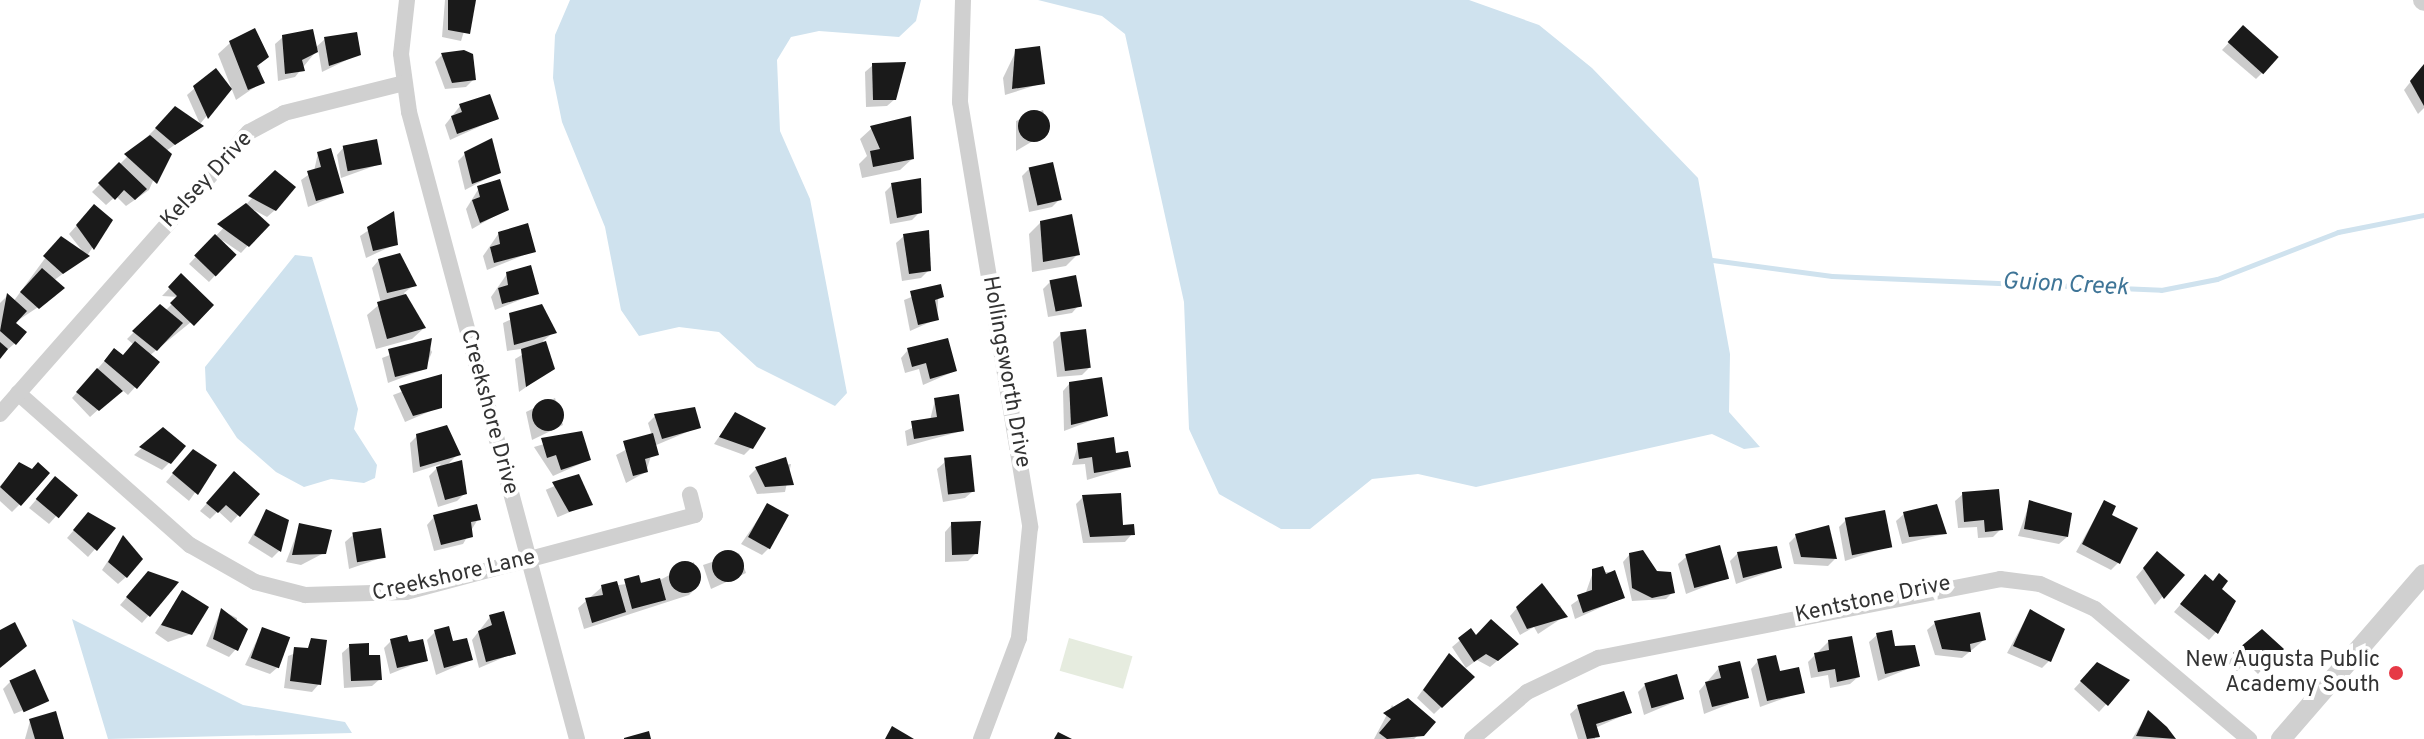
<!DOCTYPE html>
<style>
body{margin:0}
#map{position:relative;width:2424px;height:739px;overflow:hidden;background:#fff;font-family:Overpass,sans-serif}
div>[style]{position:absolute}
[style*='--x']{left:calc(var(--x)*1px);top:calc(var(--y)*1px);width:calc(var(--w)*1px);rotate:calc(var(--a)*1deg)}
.green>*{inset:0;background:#e6ecdf;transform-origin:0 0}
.water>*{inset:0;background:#cfe2ee}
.shadow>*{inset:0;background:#0003;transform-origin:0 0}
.stream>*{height:5px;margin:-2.5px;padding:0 2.5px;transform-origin:2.5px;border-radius:2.5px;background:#cfe2ee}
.building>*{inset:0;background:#1a1a1a;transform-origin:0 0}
.round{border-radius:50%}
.minor>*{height:16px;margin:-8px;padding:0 8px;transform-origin:8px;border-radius:8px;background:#d0d0d0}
.tertiary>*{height:20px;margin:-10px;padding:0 10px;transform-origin:10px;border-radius:10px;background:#d0d0d0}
.dots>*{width:22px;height:22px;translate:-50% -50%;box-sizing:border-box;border:4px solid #fff;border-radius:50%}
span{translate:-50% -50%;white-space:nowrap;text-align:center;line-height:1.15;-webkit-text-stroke:8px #fff;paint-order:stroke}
.street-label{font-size:22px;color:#333}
.poi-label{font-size:22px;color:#333}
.right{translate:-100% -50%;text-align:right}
.water-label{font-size:24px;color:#3f7597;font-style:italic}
</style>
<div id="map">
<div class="green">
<div style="left:1069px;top:638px;width:66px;height:34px;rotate:16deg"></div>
</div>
<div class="water">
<div style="clip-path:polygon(570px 0,921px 0,916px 21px,899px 37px,819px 31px,791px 37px,777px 60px,780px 131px,810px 199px,847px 393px,835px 406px,757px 367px,719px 332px,679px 327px,639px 336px,621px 310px,605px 227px,562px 122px,553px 78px,555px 35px)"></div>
<div style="clip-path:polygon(1038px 0,1469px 0,1539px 25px,1592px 68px,1698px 178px,1730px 354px,1729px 412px,1760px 447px,1744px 449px,1712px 434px,1476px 487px,1418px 474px,1372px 479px,1310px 529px,1281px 529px,1219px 494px,1189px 429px,1184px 302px,1125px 34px,1102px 16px)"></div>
<div style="clip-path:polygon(295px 255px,312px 257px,358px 409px,354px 429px,377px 465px,375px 478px,364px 483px,331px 479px,304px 487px,276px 472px,237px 438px,206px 390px,205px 367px)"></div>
<div style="clip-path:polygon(72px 619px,243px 705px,345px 722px,352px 733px,108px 739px)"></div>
</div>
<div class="shadow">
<div style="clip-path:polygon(445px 0,474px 0,461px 41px,442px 37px)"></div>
<div style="clip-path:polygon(2236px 35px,2263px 72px,2256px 79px,2222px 50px)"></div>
<div style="clip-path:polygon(283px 37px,315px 48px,325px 39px,359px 54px,322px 72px,318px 49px,295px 77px,278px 81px,275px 44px)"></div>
<div style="clip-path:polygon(230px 43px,259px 64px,262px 82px,236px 100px,218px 54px)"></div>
<div style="clip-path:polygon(1016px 51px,1043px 83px,1005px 95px,1003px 78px)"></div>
<div style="clip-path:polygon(442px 55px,474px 79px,466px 87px,445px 89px,435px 62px)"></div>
<div style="clip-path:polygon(873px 65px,895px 99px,887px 106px,866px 107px,865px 72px)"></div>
<div style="clip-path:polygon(2424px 65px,2424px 108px,2418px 114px,2404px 90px)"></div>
<div style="clip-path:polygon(195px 88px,229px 89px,200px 124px,187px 95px)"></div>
<div style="clip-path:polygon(460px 106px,496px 119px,450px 140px,445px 125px)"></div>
<div style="clip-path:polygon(1043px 110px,1048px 132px,1016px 151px,1016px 121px)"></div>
<div style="clip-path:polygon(168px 116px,201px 126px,166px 151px,149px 190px,126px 206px,116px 196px,106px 205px,92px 192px)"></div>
<div style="clip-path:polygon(872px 128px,912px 159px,900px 170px,862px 178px,859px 164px,867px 156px,860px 139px)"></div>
<div style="clip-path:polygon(344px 147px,380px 164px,341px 178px,337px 155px)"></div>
<div style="clip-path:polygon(318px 153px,342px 193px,308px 207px,301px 180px,314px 171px)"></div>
<div style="clip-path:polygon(465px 154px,499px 172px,465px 190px,458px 161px)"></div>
<div style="clip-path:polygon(1029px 169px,1060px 199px,1052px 207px,1029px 212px,1022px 176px)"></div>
<div style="clip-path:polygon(276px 173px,275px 210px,267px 217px,252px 209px,267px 225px,241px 253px,222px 240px,234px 255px,209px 282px,189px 264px)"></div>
<div style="clip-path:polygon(481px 185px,507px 209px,472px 229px,466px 209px)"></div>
<div style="clip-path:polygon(892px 185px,920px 212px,912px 220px,890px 224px,885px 192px)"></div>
<div style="clip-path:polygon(87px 214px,110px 220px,87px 256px,53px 281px,55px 296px,14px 323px,14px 344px,0 356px,0 303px,7px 296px,13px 302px,54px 246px,84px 253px,69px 234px)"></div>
<div style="clip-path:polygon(393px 214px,396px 244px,366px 258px,360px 236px)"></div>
<div style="clip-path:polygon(1041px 222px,1078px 254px,1066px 266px,1032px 272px,1029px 234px)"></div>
<div style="clip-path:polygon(499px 233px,534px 251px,487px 270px,483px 256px)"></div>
<div style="clip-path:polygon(904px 236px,929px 270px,921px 278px,902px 281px,896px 243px)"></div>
<div style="clip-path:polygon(379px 260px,414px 285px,404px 293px,424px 328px,412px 339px,376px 349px,367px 315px,381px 303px,372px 268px)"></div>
<div style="clip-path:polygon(507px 274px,537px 293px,495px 310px,491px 297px)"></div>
<div style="clip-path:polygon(181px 276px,212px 305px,149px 356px,157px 363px,128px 395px,121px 389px,90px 417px,72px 398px,107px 358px,122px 357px,134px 345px,127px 339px,160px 306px,163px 313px,179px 297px,162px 296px)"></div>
<div style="clip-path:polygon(1050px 282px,1079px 305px,1072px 313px,1048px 317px,1043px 289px)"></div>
<div style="clip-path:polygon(939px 286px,937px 319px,910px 331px,904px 300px)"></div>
<div style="clip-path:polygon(541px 306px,554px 332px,543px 341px,552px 369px,519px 392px,515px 359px,535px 347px,507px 351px,503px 323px)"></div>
<div style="clip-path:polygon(1061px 334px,1089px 368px,1082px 375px,1057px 377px,1053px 342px)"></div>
<div style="clip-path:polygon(426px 341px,432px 352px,425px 369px,388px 383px,382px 358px)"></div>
<div style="clip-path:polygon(908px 350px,955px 371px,923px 385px,919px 369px,905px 373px,901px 358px)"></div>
<div style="clip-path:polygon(441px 377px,440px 407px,405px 422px,393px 395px)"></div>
<div style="clip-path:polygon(1070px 383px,1106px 415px,1064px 431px,1063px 391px)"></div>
<div style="clip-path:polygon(555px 398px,563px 425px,532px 440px,526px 412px)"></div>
<div style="clip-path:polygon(935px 400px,962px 431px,907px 446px,905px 431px,930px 420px)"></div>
<div style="clip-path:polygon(735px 414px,751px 448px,744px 455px,714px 444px)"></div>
<div style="clip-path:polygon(655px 416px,699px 427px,654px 446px,646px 472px,626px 483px,616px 455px,652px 436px,648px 423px)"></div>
<div style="clip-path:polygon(163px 429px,169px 463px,162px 470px,134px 455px)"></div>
<div style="clip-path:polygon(581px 433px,589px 460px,553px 476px,534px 447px)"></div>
<div style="clip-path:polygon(417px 436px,458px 454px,446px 466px,464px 494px,457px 501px,438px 507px,429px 476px,441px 464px,413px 473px,410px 443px)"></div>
<div style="clip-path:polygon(1078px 445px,1129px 467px,1087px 480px,1085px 464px,1072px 465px)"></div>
<div style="clip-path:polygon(185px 459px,214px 466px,189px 501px,166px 482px)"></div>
<div style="clip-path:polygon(945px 462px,973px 491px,965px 498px,943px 502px,937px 469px)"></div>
<div style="clip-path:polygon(791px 464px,785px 492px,757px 494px,749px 476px,756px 469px)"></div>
<div style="clip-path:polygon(12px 472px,20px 504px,12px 512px,0 501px,0 486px)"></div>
<div style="left:578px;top:476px;width:30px;height:35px;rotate:67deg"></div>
<div style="clip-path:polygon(227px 481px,257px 494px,231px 523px,218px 511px,210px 519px,200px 511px)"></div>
<div style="clip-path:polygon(48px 486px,75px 495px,49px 524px,29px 508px)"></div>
<div style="clip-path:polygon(1963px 494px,2001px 529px,1993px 537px,1978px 538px,1977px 527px,1958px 528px,1955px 501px)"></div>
<div style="clip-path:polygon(1083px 497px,1121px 527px,1132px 534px,1125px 542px,1083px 543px,1076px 504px)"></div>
<div style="clip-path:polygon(2030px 502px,2067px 537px,2059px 544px,2018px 536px)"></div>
<div style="clip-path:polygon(2104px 502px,2118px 563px,2111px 570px,2076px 552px)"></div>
<div style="clip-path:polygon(767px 506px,769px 548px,762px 555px,741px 544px)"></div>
<div style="clip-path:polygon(266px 512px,279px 551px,272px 558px,248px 543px)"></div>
<div style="clip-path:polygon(1904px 514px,1944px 534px,1902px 544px,1896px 521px)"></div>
<div style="clip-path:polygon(434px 517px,478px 519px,463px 544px,434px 551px,427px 525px)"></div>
<div style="clip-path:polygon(1846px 520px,1890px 546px,1845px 561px,1839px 527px)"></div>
<div style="clip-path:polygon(81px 522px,95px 549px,88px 557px,67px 538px)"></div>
<div style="clip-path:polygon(952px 524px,976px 553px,968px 561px,945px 562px,945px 532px)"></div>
<div style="clip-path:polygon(300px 525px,324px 553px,301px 565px,286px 562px)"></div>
<div style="clip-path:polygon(353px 535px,384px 557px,349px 569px,345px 542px)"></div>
<div style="clip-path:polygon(1796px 536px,1835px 559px,1828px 566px,1794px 564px,1789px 543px)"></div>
<div style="clip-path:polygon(123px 538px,126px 577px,118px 584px,102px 570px)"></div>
<div style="clip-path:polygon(739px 553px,746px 573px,711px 589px,703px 565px)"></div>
<div style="clip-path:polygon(1738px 553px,1780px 568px,1736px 584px,1730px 561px)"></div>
<div style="clip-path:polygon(1630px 554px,1673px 592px,1666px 599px,1632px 601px,1623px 562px)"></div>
<div style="clip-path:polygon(1686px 557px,1727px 578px,1686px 594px,1678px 564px)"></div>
<div style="clip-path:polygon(2150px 561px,2182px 575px,2155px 605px,2136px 577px)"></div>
<div style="clip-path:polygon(694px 562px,697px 587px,689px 595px,584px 629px,578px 608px,602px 587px,660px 580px)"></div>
<div style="clip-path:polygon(1593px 572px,1614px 572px,1622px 598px,1575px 619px,1571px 605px,1585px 595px)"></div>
<div style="clip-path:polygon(141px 581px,149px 615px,142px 623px,120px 605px)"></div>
<div style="clip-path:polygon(2198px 584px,2219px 589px,2227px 620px,2209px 640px,2174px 612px)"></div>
<div style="clip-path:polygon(182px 593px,191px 634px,168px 642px,155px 633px)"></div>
<div style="clip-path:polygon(1560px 605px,1565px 616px,1538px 634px,1534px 627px,1520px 635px,1510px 616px,1517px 608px)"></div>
<div style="clip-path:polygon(221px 610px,237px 618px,236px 649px,229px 657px,206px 646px)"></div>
<div style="clip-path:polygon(2030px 611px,2049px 661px,2042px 668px,2007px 653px)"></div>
<div style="clip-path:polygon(490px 617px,514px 653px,479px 668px,472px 640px)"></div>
<div style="clip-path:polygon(1935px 623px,1984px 640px,1962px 658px,1935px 655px,1927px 630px)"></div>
<div style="clip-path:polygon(262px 629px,278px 667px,270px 674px,245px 665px)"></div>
<div style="clip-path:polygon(1471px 631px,1475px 638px,1509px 651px,1490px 667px,1477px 660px,1466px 668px,1452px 647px)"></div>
<div style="clip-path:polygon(2262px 631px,2281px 649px,2258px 674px,2246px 662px,2237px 671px,2227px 662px)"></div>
<div style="clip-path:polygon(435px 632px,451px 644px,471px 660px,436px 675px,427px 640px)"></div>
<div style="clip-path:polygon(1877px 635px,1894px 648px,1918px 665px,1878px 681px,1869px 642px)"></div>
<div style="clip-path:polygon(391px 641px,421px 641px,425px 660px,390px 674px,384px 648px)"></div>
<div style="clip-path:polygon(325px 642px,319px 684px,312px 692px,284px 688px,288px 656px)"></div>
<div style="clip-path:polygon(1828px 642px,1858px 677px,1850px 684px,1830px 688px,1828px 675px,1811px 678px,1808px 662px)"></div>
<div style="clip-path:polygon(350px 646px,380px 679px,372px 686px,344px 688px,342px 653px)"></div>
<div style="clip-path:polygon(1758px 661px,1778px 673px,1802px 692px,1760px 707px,1751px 669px)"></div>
<div style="clip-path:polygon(1442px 663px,1472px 677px,1434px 714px,1417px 698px)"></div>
<div style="clip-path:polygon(2097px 664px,2128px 680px,2099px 712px,2074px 689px)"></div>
<div style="clip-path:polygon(1719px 668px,1747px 697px,1704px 714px,1699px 691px)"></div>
<div style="clip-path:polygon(10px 682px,47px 700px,14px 714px,3px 689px)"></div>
<div style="clip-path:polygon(1645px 685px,1682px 699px,1644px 715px,1638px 692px)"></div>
<div style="clip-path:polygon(1392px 705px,1398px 711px,1433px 722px,1414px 739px,1374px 739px)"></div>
<div style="clip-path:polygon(1578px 707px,1629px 713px,1595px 728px,1595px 739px,1578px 739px,1570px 714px)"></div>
<div style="clip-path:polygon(2148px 713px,2173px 739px,2132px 739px)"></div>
<div style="clip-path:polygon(30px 721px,62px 739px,25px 739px)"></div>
</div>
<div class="stream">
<div style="--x:1705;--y:259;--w:128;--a:7.6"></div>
<div style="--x:1832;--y:276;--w:329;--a:2.4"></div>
<div style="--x:2161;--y:290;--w:57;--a:-11.1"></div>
<div style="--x:2217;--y:279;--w:130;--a:-21.2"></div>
<div style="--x:2338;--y:232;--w:88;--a:-11.2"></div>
</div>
<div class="building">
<div style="clip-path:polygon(448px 0,476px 0,470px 34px,448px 30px)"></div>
<div style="left:2243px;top:25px;width:48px;height:23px;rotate:42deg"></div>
<div style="clip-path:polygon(255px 28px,269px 57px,257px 66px,265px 83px,248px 90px,229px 41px)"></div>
<div style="clip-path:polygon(313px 29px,318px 52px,302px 60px,305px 71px,285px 74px,282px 35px)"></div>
<div style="clip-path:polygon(357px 32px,361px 55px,329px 66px,324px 37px)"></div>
<div style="clip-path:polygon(1040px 46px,1045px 84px,1012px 89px,1015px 49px)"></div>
<div style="clip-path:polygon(464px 50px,473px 54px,476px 80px,452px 83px,441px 53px)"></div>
<div style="clip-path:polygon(906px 62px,896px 100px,873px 100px,872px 63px)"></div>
<div style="clip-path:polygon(2424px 64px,2424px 106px,2410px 81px)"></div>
<div style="clip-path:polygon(216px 68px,232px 89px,208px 119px,193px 86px)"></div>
<div style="clip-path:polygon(490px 94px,499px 119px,457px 134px,451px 116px,462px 112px,459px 104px)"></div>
<div style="clip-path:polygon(175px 106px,204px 126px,175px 145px,155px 128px)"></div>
<div class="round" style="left:1018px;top:110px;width:32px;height:32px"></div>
<div style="clip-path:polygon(911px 116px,914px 159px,873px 167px,870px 151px,880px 149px,870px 126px)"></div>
<div style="clip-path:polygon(150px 135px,172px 154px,157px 184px,124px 154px)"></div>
<div style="clip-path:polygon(492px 138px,501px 173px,472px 184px,464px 152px)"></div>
<div style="left:377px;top:139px;width:26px;height:35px;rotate:79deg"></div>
<div style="clip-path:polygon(331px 148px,344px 193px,316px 201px,307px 171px,321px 167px,317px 152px)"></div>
<div style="clip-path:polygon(119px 162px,147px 189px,135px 200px,124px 190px,115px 200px,98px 183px)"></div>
<div style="left:1053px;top:162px;width:39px;height:25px;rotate:77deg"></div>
<div style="clip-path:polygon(275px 170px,296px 187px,276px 211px,248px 196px)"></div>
<div style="clip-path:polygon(921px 178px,922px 213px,897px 218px,891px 183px)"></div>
<div style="clip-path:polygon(500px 179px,509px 210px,480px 223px,472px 200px,480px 197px,477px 186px)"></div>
<div style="clip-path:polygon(246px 203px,270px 225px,249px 247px,217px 224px)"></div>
<div style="clip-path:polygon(94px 204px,113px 220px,94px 250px,76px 225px)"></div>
<div style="clip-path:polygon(394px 211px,398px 245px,373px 251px,367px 227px)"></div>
<div style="clip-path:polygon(1072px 214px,1080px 255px,1043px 262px,1040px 221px)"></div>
<div style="clip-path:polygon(528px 223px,536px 252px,494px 263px,490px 247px,500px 244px,498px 232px)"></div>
<div style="clip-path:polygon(929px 230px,931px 271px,909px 274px,903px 234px)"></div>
<div style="left:215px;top:234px;width:30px;height:30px;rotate:44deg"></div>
<div style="clip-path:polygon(61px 236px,90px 256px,63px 274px,43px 256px)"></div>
<div style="clip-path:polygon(400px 253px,417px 286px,387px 293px,378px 259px)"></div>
<div style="clip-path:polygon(531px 265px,539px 294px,502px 304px,498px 288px,508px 285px,506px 272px)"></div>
<div style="clip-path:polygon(42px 268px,65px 288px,39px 309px,20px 292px)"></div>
<div style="clip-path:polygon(181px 273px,214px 305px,194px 326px,170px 303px,177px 296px,168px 287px)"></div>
<div style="left:1076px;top:275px;width:32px;height:27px;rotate:79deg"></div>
<div style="clip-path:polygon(941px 284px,944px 297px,935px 300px,939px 320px,918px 325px,910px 291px)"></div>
<div style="clip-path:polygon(7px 293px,27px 311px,16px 323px,27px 332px,16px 345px,0 331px)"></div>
<div style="clip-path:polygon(406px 294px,426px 328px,387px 339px,377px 302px)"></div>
<div style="clip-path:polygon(160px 304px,183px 323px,157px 351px,132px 331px)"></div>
<div style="clip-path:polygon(542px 304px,557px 333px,514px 345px,509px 313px)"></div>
<div style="left:1086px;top:329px;width:39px;height:26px;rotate:83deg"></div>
<div style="clip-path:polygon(432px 338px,427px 369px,395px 377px,388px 349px)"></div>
<div style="clip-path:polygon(948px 338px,957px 371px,930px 379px,926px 363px,912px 367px,907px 348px)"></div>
<div style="clip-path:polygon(135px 341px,160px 362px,137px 389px,104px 361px,114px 348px,123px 355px)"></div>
<div style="clip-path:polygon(546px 341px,555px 369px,526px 387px,521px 349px)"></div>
<div style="clip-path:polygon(0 342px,8px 349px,0 359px)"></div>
<div style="clip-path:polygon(97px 368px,123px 391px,99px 411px,76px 392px)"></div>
<div style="clip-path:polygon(442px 374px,442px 408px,413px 416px,399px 386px)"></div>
<div style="clip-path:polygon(1102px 377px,1108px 416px,1071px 425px,1069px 382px)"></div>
<div style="clip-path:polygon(959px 394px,964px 431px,914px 439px,911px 421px,937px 417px,934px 398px)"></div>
<div class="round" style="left:532px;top:399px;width:32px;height:32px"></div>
<div style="clip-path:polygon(695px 407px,701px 428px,662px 439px,654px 414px)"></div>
<div style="clip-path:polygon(735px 412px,766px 428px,753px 449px,719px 437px)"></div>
<div style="clip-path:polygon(447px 425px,461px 455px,420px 467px,416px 434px)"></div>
<div style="clip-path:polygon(163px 427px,186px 446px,171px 464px,139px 447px)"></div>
<div style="clip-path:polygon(582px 431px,591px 460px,561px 470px,556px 455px,547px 458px,541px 438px)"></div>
<div style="clip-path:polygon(653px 433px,659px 455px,645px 459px,648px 472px,633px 476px,623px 441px)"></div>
<div style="clip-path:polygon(1114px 437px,1116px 453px,1128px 451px,1131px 467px,1094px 473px,1092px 457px,1079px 459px,1077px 443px)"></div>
<div style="clip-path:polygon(193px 449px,217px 465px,198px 495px,172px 473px)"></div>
<div style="left:971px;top:455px;width:37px;height:27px;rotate:84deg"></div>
<div style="clip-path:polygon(786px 457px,794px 485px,765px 487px,755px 467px)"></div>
<div style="clip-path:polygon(462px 460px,467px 494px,445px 500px,436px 467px)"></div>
<div style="clip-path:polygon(19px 462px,32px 469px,38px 462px,50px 473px,21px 506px,0 487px)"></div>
<div style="clip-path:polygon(234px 471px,260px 494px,240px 517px,226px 505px,218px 513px,206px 503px)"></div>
<div style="clip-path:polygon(579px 474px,593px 505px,569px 512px,552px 482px)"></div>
<div style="left:55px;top:476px;width:30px;height:30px;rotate:40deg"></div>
<div style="clip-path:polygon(1999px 489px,2003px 530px,1985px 532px,1984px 520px,1964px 522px,1962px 492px)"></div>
<div style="clip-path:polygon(1121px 493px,1123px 525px,1134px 524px,1135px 535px,1090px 537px,1082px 495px)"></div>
<div style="clip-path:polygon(2029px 500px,2072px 513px,2068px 537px,2024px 529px)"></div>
<div style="clip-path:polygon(2104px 500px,2116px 506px,2112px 515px,2138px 528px,2120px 564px,2082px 544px)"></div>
<div style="left:767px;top:503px;width:25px;height:39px;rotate:29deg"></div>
<div style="clip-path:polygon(477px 504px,481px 520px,471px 522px,473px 537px,441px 545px,433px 515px)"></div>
<div style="clip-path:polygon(1937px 504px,1947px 534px,1909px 537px,1903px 512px)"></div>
<div style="clip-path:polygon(266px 509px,289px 520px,281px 552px,254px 535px)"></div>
<div style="left:1885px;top:510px;width:38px;height:41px;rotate:79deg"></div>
<div style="clip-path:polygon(88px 512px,116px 528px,97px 551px,73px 530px)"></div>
<div style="clip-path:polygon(981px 521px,978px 554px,952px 555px,951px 522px)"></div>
<div style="clip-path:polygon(299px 523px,332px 530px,326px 554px,292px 555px)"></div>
<div style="clip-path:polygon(1829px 525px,1837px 559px,1801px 557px,1795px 534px)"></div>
<div style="left:381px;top:528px;width:30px;height:29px;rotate:81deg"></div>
<div style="clip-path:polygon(123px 535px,143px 559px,127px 578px,108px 562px)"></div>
<div style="left:1720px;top:545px;width:35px;height:36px;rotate:75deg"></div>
<div style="clip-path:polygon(1777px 546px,1782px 568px,1743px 578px,1737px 552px)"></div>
<div class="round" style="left:712px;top:550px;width:32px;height:32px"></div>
<div style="clip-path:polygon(1643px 550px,1657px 571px,1671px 572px,1675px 593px,1652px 598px,1632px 588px,1629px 553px)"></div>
<div style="clip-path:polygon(2157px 551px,2185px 575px,2164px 599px,2143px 568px)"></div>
<div class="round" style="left:669px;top:561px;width:32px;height:32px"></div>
<div style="clip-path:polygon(1603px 566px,1606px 574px,1615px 570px,1625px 598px,1583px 613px,1577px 595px,1592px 590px,1592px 569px)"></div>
<div style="clip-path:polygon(148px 571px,179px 582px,150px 617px,126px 597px)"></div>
<div style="clip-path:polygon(2219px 573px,2228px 581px,2222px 589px,2236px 601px,2218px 634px,2180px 604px,2205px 574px,2213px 581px)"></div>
<div style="clip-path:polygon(639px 575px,641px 583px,660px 578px,666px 600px,632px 609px,624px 579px)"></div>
<div style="clip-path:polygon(617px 581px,626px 612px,592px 623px,585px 598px,603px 595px,601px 585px)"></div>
<div style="clip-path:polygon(1542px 583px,1568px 617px,1527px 629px,1516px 607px)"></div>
<div style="clip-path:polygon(182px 590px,209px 607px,192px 635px,161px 625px)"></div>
<div style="clip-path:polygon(221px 608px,248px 629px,238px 651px,213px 639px)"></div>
<div style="clip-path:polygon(2030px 609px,2065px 629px,2051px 662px,2013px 646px)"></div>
<div style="clip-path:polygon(504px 611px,516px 654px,486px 662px,478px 631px,492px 625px,489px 615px)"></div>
<div style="clip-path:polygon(1980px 612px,1986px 640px,1970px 644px,1971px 652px,1942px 649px,1934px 621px)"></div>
<div style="clip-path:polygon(1491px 619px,1519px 644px,1498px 661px,1486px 654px,1474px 662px,1458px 638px,1471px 628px,1476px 635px)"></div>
<div style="clip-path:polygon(15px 622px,27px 646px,0 668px,0 630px)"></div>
<div style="clip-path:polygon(449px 626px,453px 641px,467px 638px,473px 660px,444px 668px,434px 630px)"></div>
<div style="left:262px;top:627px;width:30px;height:33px;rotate:20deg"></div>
<div style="clip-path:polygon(2262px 629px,2284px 649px,2266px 668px,2254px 656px,2246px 666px,2233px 653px)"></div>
<div style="clip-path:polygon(1892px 630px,1895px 646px,1915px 645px,1920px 666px,1885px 674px,1876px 633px)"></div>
<div style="clip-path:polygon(407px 635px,409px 642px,423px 639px,428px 661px,397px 668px,390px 639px)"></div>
<div style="clip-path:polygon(1852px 636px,1860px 677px,1837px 682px,1835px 669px,1818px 672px,1814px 653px,1829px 650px,1828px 640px)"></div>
<div style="clip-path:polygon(311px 638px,327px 640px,321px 685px,290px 681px,294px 647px,308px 648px)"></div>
<div style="clip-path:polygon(369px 643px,369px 655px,380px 655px,382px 680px,351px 681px,349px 644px)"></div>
<div style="clip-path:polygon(1449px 653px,1475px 677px,1442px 708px,1423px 690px)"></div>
<div style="clip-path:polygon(1776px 655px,1780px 671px,1799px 667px,1805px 693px,1767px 701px,1757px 659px)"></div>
<div style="clip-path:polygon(1740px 661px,1749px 698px,1712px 707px,1705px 682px,1721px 678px,1718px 666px)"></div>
<div style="clip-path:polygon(2097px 662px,2130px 680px,2108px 706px,2080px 681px)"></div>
<div style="left:35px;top:669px;width:35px;height:28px;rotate:66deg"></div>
<div style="left:1677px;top:674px;width:26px;height:34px;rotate:74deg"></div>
<div style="clip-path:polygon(1624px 691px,1632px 713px,1596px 724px,1600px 737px,1587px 739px,1577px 705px)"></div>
<div style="clip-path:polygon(1408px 698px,1436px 722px,1424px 736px,1387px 739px,1379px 733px,1391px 719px,1383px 713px)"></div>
<div style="clip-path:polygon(2148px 710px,2167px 727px,2176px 739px,2136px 736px)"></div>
<div style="clip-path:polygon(56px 711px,64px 739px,35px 739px,29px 719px)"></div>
<div style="clip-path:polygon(892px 726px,914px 739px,885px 739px)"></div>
<div style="clip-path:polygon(649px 731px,651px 739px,624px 739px,624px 738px)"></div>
<div style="clip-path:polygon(1058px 732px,1072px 739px,1054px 739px)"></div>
</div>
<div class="minor">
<div style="--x:407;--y:0;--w:54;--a:96.3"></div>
<div style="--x:401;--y:54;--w:59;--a:82.1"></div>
<div style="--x:409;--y:112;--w:649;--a:75"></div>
<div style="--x:963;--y:0;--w:102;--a:91.7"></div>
<div style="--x:960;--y:102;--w:431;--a:80.6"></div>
<div style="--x:1030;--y:527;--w:112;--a:95.7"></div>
<div style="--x:1019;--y:638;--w:108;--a:110.6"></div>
<div style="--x:18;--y:393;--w:230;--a:41.5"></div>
<div style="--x:190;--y:545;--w:75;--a:29.6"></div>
<div style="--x:255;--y:582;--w:52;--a:14.6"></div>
<div style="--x:305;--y:595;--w:101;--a:-1.7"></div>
<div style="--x:406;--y:592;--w:299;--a:-14.9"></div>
<div style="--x:695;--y:515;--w:21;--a:-104"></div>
<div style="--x:0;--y:414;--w:376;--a:-48.6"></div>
<div style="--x:249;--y:132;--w:40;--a:-28"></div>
<div style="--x:284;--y:113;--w:124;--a:-14"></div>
<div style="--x:1472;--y:739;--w:72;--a:-40.5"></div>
<div style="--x:1527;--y:692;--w:79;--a:-25.6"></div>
<div style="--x:1598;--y:658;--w:410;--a:-11.1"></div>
<div style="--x:2000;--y:579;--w:40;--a:7.1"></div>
<div style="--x:2040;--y:584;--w:60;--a:24.4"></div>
<div style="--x:2095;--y:609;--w:202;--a:40.2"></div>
</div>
<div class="tertiary">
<div style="--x:2423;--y:0;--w:1;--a:45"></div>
<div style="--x:2281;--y:739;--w:218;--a:-49.1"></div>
</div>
<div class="dots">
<div style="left:2396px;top:673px;background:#e63946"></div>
</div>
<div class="street-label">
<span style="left:207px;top:180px;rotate:-47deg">Kelsey Drive</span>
<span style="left:1006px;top:372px;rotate:80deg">Hollingsworth Drive</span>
<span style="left:489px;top:412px;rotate:75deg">Creekshore Drive</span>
<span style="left:454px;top:576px;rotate:-13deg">Creekshore Lane</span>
<span style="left:1873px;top:600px;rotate:-12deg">Kentstone Drive</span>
</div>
<div class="poi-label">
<span class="right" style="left:2380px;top:673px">New Augusta Public<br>Academy South</span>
</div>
<div class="water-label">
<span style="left:2065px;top:286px;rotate:3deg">Guion Creek</span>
</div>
</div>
